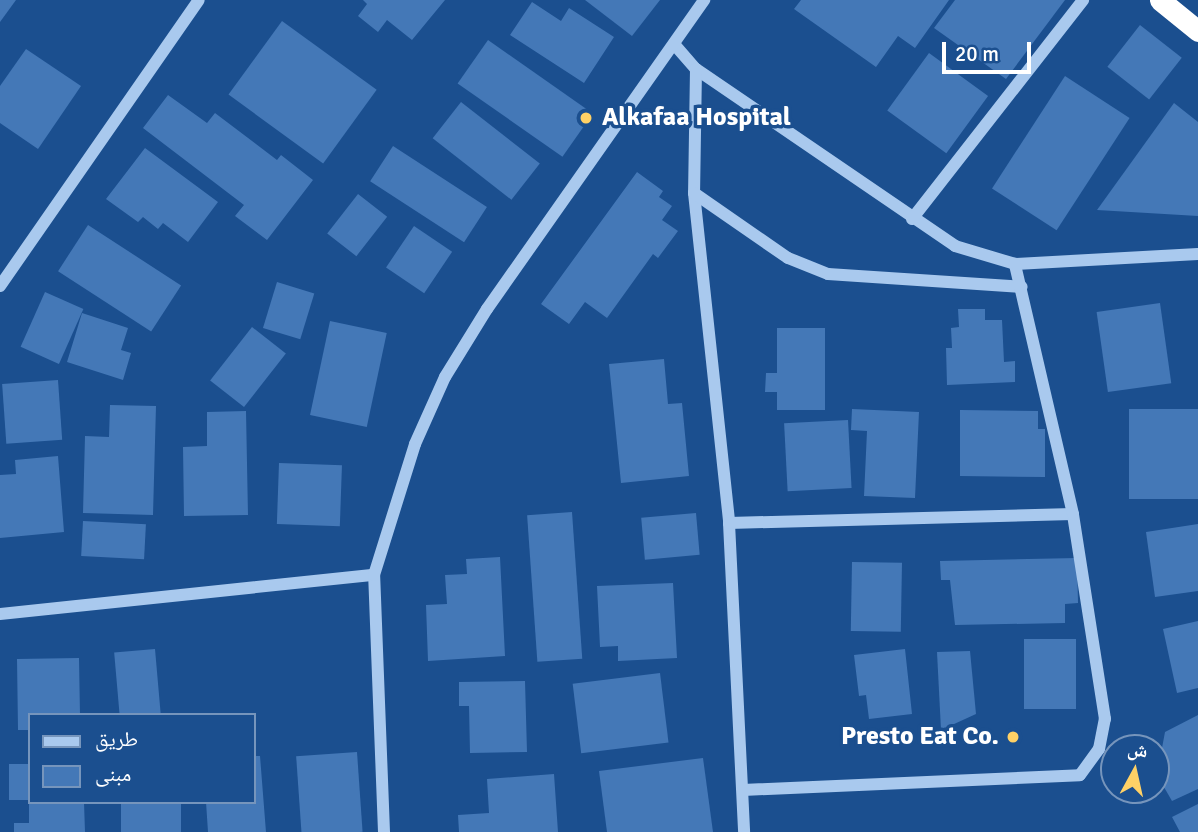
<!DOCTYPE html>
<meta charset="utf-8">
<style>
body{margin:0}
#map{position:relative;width:1198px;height:832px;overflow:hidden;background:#1b4f8f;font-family:Signika,"Noto Naskh Arabic",sans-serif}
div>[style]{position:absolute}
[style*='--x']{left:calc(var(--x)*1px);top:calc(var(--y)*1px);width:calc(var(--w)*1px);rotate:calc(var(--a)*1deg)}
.building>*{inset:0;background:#4478b7;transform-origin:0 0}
.minor>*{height:12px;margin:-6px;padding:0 6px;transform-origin:6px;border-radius:6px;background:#a9c9ee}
.highway>*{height:21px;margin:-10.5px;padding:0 10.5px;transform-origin:10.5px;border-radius:10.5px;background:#fff}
.dots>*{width:19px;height:19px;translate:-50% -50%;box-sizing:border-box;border:4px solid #1b4f8f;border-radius:50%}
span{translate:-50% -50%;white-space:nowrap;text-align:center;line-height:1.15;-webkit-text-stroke:7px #1b4f8f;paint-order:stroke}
.poi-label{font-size:26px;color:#fff;font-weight:700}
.left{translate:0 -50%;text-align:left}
.right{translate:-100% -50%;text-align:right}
.legend{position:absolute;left:28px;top:713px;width:228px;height:91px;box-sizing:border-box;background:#1b4f8f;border:2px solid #7695bc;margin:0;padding:9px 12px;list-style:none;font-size:21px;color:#fff}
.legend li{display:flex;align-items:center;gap:14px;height:35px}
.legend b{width:35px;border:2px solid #7695bc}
.north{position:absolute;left:1100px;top:734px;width:70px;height:70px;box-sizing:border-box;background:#1b4f8f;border:2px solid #7695bc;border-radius:50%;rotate:8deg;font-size:19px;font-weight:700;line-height:28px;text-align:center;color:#fff}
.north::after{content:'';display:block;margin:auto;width:24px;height:32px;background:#ffd166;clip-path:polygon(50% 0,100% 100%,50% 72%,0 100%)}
.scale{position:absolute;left:942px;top:42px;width:89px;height:32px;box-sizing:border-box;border:4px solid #fff;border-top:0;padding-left:9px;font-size:21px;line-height:24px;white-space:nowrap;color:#fff;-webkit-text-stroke:5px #1b4f8f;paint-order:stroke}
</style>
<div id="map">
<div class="building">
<div style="clip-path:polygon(0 0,16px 0,0 22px)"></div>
<div style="clip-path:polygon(363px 0,445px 0,412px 40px,387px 20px,378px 32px,358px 16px,367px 4px)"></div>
<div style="clip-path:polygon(585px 0,660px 0,632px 36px)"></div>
<div style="clip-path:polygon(801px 0,949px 0,915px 48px,898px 36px,876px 67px,794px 9px)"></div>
<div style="clip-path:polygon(955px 0,1065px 0,1006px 79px,934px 28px)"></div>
<div style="clip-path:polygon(532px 2px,561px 21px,569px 8px,614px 37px,584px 83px,510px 35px)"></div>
<div style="left:282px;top:21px;width:117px;height:91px;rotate:36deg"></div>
<div style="left:1140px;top:25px;width:53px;height:53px;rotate:38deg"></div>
<div style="left:488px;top:40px;width:128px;height:53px;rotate:35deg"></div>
<div style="clip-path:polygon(26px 49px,81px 86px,38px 149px,0 123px,0 86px)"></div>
<div style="left:929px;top:53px;width:73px;height:71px;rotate:36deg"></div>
<div style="left:1065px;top:76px;width:77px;height:134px;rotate:33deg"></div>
<div style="clip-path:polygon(168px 95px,207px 123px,215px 113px,277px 160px,281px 155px,313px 180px,267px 240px,235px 216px,244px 205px,143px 128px)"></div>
<div style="left:461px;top:102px;width:100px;height:46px;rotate:38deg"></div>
<div style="clip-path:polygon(1174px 103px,1198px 122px,1198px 216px,1097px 210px)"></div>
<div style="left:393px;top:146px;width:112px;height:42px;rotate:33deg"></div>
<div style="clip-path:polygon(145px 148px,218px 202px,188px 242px,163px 223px,158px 229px,143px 217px,138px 222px,106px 199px)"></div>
<div style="clip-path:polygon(637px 172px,663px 191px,659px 197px,672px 206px,662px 220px,678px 231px,658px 258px,653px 254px,607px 318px,585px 302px,569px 324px,541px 304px)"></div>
<div style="left:358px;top:194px;width:37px;height:50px;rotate:38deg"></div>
<div style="left:88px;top:225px;width:111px;height:55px;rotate:33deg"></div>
<div style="left:414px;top:226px;width:46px;height:50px;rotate:34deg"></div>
<div style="left:277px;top:282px;width:39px;height:48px;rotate:17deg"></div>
<div style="left:45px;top:292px;width:42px;height:60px;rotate:24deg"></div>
<div style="left:1160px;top:303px;width:81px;height:64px;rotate:82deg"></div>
<div style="clip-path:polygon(958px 309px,985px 309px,985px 320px,1002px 320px,1004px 362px,1015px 361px,1015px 382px,947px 385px,946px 348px,952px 348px,951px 328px,959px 327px)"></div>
<div style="clip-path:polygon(82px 313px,128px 328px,121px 350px,131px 353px,123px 380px,67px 362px)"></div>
<div style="left:330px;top:321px;width:58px;height:96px;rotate:12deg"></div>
<div style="left:252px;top:327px;width:43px;height:68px;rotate:38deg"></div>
<div style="clip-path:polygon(777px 328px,825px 328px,825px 410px,777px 410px,777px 392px,765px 392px,766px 373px,777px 373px)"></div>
<div style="clip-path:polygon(664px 359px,668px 404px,682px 403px,689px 476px,621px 483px,609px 364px)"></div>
<div style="left:58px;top:380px;width:60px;height:56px;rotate:86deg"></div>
<div style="clip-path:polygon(110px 405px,156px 406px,153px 515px,83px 513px,85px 436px,109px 437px)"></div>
<div style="clip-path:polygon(852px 409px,919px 412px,915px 498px,864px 496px,867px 431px,851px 430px)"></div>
<div style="left:1198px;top:409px;width:90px;height:69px;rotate:90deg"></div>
<div style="clip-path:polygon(960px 410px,1038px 411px,1038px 429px,1045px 429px,1045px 477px,960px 476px)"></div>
<div style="clip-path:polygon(246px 411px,248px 515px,184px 516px,183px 447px,207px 446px,207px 412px)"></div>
<div style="left:848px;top:420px;width:68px;height:64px;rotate:87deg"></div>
<div style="clip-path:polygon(58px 456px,64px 532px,0 538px,0 475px,16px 474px,15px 460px)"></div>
<div style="left:279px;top:463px;width:63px;height:61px;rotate:2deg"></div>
<div style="left:572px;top:512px;width:147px;height:45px;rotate:86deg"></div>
<div style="left:696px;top:513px;width:42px;height:55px;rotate:85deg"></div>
<div style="left:83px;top:521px;width:63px;height:35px;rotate:3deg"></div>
<div style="clip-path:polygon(1198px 524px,1198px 591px,1155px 597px,1146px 532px)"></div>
<div style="clip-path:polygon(500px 557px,505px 656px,428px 661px,426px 605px,447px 604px,445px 575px,467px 574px,466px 559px)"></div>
<div style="clip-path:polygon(1077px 558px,1078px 603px,1065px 604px,1065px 623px,955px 625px,950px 580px,941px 580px,940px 561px)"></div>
<div style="left:852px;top:562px;width:50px;height:69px;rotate:1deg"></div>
<div style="clip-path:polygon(673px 583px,677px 658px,618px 661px,618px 646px,600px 647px,597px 586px)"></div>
<div style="clip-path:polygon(1198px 621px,1198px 688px,1177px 693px,1163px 629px)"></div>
<div style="left:1024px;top:639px;width:52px;height:70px"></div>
<div style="left:155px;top:649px;width:66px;height:41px;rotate:85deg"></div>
<div style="clip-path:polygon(905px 649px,912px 714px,869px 719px,866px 695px,859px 696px,854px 655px)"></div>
<div style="clip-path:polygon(970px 651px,976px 714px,941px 730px,937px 652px)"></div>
<div style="clip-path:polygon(79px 658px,80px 715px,30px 715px,30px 730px,18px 730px,17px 659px)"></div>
<div style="left:660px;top:673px;width:70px;height:88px;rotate:83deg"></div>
<div style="clip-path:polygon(525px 681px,527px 752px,470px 753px,469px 706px,459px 706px,459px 682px)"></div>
<div style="clip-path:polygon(1198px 715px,1198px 789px,1172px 801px,1157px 775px,1165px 732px)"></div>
<div style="left:357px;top:752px;width:80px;height:61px;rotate:86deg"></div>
<div style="clip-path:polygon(254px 756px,260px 756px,266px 832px,208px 832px,206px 802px,254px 802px)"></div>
<div style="clip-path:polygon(703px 758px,713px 832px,607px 832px,599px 771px)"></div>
<div style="left:30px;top:764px;width:36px;height:21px;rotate:90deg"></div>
<div style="clip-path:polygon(554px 774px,558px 832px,459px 832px,458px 815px,489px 813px,487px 779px)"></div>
<div style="clip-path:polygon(29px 802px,84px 802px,85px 832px,14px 832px,14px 823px,29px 823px)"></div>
<div style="left:121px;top:802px;width:60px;height:30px"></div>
<div style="clip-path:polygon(1198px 804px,1198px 832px,1180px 832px,1172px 817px)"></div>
</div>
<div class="minor">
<div style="--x:674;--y:44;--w:33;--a:49"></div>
<div style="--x:696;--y:69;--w:314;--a:34.3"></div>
<div style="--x:955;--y:246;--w:63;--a:16.7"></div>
<div style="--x:1015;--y:264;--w:183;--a:-3.1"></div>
<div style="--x:696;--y:69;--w:124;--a:90.9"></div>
<div style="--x:694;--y:193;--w:332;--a:83.9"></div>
<div style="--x:729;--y:523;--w:309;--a:87.2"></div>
<div style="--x:694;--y:193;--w:114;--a:34.7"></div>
<div style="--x:788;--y:258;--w:43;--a:21.8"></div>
<div style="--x:828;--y:274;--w:194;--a:3.8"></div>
<div style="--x:912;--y:219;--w:278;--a:-52"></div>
<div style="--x:0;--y:286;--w:348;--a:-55.2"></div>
<div style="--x:729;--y:523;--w:344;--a:-1.5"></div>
<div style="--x:0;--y:614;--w:376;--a:-6"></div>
<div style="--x:743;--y:790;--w:337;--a:-2.5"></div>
<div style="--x:1080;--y:775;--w:32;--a:-54"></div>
<div style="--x:1099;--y:749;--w:31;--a:-79"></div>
<div style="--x:1105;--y:719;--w:207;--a:-98.9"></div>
<div style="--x:1073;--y:514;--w:257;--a:-103.1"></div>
<div style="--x:384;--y:832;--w:257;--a:-92.2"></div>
<div style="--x:374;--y:575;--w:137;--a:-72.6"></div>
<div style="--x:415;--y:444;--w:73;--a:-65.9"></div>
<div style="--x:445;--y:377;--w:80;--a:-58.3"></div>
<div style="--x:487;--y:309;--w:378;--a:-54.9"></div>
</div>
<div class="highway">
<div style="--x:1160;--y:0;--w:49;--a:39.2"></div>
</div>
<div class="dots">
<div style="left:586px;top:118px;background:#ffd166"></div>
<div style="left:1013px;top:737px;background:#ffd166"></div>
</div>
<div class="poi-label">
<span class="left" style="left:602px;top:118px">Alkafaa Hospital</span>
<span class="right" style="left:999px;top:737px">Presto Eat Co.</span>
</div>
<ul class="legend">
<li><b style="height:9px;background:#a9c9ee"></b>طريق</li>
<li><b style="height:19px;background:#4478b7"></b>مبنى</li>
</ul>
<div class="north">ش</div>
<div class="scale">20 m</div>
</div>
